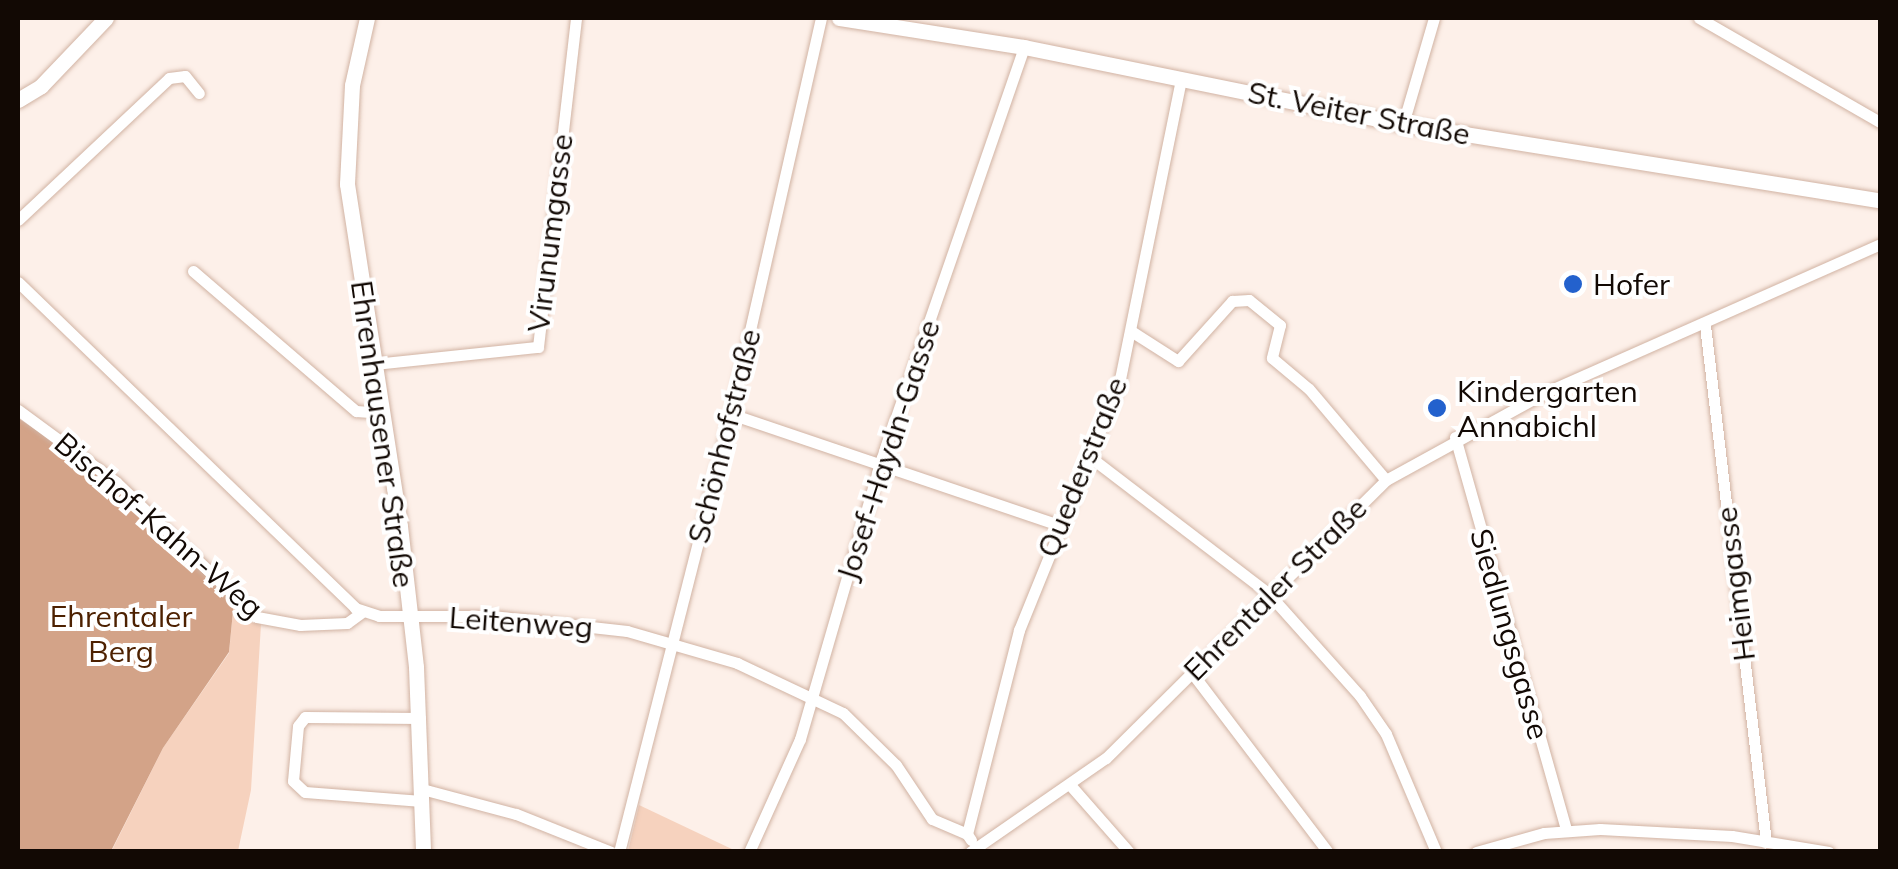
<!DOCTYPE html>
<meta charset="utf-8">
<style>
body{margin:0}
#map{position:relative;width:1898px;height:869px;overflow:hidden;background:#fdf0e9;font-family:Mulish,sans-serif}
div>[style]{position:absolute}
[style*='--x']{left:calc(var(--x)*1px);top:calc(var(--y)*1px);width:calc(var(--w)*1px);rotate:calc(var(--a)*1deg)}
.green>*{inset:0;background:#f6d2be}
.forest>*{inset:0;background:#d3a388}
.roads{filter:drop-shadow(0 0 2px #d1b3a3) drop-shadow(0 0 2px #d1b3a3)}
.street>*{height:11px;margin:-5.5px;padding:0 5.5px;transform-origin:5.5px;border-radius:5.5px;background:#fff}
.secondary>*{height:15px;margin:-7.5px;padding:0 7.5px;transform-origin:7.5px;border-radius:7.5px;background:#fff}
.dots>*{width:28px;height:28px;translate:-50% -50%;box-sizing:border-box;border:5px solid #fff;border-radius:50%}
span{translate:-50% -50%;white-space:nowrap;text-align:center;line-height:1.15;-webkit-text-stroke:8px #fff;paint-order:stroke}
.street-label{font-size:30px;color:#120904}
.poi-label{font-size:30px;color:#120904}
.left{translate:0 -50%;text-align:left}
.park-label{font-size:30px;color:#4d2101}
.frame{position:absolute;inset:0;border:20px solid #120904;pointer-events:none}
</style>
<div id="map">
<div class="green">
<div style="clip-path:polygon(234px 601px,261px 624px,251px 790px,238px 851px,111px 852px,163px 748px,229px 653px)"></div>
<div style="clip-path:polygon(639px 805px,736px 851px,628px 851px)"></div>
</div>
<div class="forest">
<div style="clip-path:polygon(18px 418px,92px 467px,234px 601px,229px 652px,163px 748px,111px 851px,18px 851px)"></div>
</div>
<div class="roads">
<div class="street">
<div style="--x:1699;--y:18;--w:209;--a:29.9"></div>
<div style="--x:1403;--y:124;--w:110;--a:-73.7"></div>
<div style="--x:18;--y:220;--w:207;--a:-43.2"></div>
<div style="--x:169;--y:78;--w:16;--a:-7"></div>
<div style="--x:185;--y:76;--w:22;--a:51"></div>
<div style="--x:193;--y:271;--w:215;--a:40.7"></div>
<div style="--x:356;--y:411;--w:28;--a:4"></div>
<div style="--x:18;--y:282;--w:469;--a:44"></div>
<div style="--x:355;--y:608;--w:25;--a:18"></div>
<div style="--x:379;--y:616;--w:113;--a:0"></div>
<div style="--x:492;--y:616;--w:136;--a:6.3"></div>
<div style="--x:627;--y:631;--w:115;--a:16.2"></div>
<div style="--x:737;--y:663;--w:117;--a:25.3"></div>
<div style="--x:843;--y:713;--w:74;--a:44.5"></div>
<div style="--x:896;--y:765;--w:65;--a:56.3"></div>
<div style="--x:932;--y:819;--w:38;--a:23"></div>
<div style="--x:1705;--y:325;--w:521;--a:83.27"></div>
<div style="--x:1131;--y:331;--w:56;--a:32.6"></div>
<div style="--x:1178;--y:361;--w:81;--a:-48"></div>
<div style="--x:1232;--y:301;--w:17;--a:-3"></div>
<div style="--x:1249;--y:300;--w:40;--a:39"></div>
<div style="--x:1280;--y:325;--w:34;--a:104"></div>
<div style="--x:1272;--y:358;--w:48;--a:40"></div>
<div style="--x:1309;--y:389;--w:119;--a:49.8"></div>
<div style="--x:375;--y:364;--w:164;--a:-6"></div>
<div style="--x:538;--y:347;--w:331;--a:-83.4"></div>
<div style="--x:18;--y:410;--w:122;--a:36.3"></div>
<div style="--x:116;--y:482;--w:195;--a:43.8"></div>
<div style="--x:257;--y:617;--w:44;--a:10.5"></div>
<div style="--x:300;--y:625;--w:47;--a:-2.4"></div>
<div style="--x:347;--y:623;--w:19;--a:-36"></div>
<div style="--x:731;--y:414;--w:346;--a:18.7"></div>
<div style="--x:1455;--y:437;--w:408;--a:74.2"></div>
<div style="--x:1090;--y:457;--w:224;--a:37.4"></div>
<div style="--x:1268;--y:593;--w:138;--a:48.2"></div>
<div style="--x:1360;--y:696;--w:46;--a:55.6"></div>
<div style="--x:1386;--y:734;--w:128;--a:67"></div>
<div style="--x:1192;--y:673;--w:225;--a:52.8"></div>
<div style="--x:420;--y:718;--w:115;--a:-179.5"></div>
<div style="--x:305;--y:717;--w:11;--a:128"></div>
<div style="--x:298;--y:726;--w:55;--a:95.2"></div>
<div style="--x:293;--y:781;--w:16;--a:43"></div>
<div style="--x:305;--y:792;--w:117;--a:4.4"></div>
<div style="--x:1071;--y:786;--w:88;--a:48.7"></div>
<div style="--x:422;--y:789;--w:97;--a:14.9"></div>
<div style="--x:516;--y:814;--w:102;--a:21.8"></div>
<div style="--x:971;--y:840;--w:7;--a:-124"></div>
<div style="--x:967;--y:834;--w:211;--a:-75.7"></div>
<div style="--x:1019;--y:630;--w:266;--a:-67.9"></div>
<div style="--x:1119;--y:384;--w:311;--a:-78.5"></div>
<div style="--x:619;--y:852;--w:452;--a:-75.7"></div>
<div style="--x:731;--y:414;--w:406;--a:-77.2"></div>
<div style="--x:749;--y:852;--w:124;--a:-65.7"></div>
<div style="--x:800;--y:739;--w:287;--a:-73.8"></div>
<div style="--x:880;--y:463;--w:440;--a:-70.9"></div>
<div style="--x:970;--y:852;--w:165;--a:-34.7"></div>
<div style="--x:1106;--y:758;--w:395;--a:-44.8"></div>
<div style="--x:1386;--y:480;--w:180;--a:-28.8"></div>
<div style="--x:1544;--y:393;--w:368;--a:-23.9"></div>
<div style="--x:1476;--y:852;--w:71;--a:-15.6"></div>
<div style="--x:1544;--y:833;--w:56;--a:-4.1"></div>
<div style="--x:1600;--y:829;--w:132;--a:3"></div>
<div style="--x:1732;--y:836;--w:98;--a:9.4"></div>
</div>
<div class="secondary">
<div style="--x:367;--y:18;--w:69;--a:102.6"></div>
<div style="--x:352;--y:85;--w:99;--a:92.9"></div>
<div style="--x:347;--y:184;--w:346;--a:81.2"></div>
<div style="--x:400;--y:526;--w:142;--a:83.5"></div>
<div style="--x:416;--y:667;--w:185;--a:87.8"></div>
<div style="--x:839;--y:18;--w:187;--a:8.9"></div>
<div style="--x:1024;--y:47;--w:387;--a:11.5"></div>
<div style="--x:1403;--y:124;--w:483;--a:9.1"></div>
<div style="--x:18;--y:100;--w:27;--a:-31"></div>
<div style="--x:41;--y:86;--w:94;--a:-46.3"></div>
</div>
</div>
<div class="dots">
<div style="left:1573px;top:284px;background:#2361cd"></div>
<div style="left:1437px;top:408px;background:#2361cd"></div>
</div>
<div class="street-label">
<span style="left:1359px;top:113px;rotate:11deg">St. Veiter Straße</span>
<span style="left:550px;top:233px;rotate:-83deg">Virunumgasse</span>
<span style="left:383px;top:434px;rotate:82deg">Ehrenhausener Straße</span>
<span style="left:724px;top:436px;rotate:-76deg">Schönhofstraße</span>
<span style="left:888px;top:450px;rotate:-72deg">Josef-Haydn-Gasse</span>
<span style="left:1082px;top:467px;rotate:-68deg">Quederstraße</span>
<span style="left:159px;top:525px;rotate:41deg">Bischof-Kahn-Weg</span>
<span style="left:1735px;top:584px;rotate:-97deg">Heimgasse</span>
<span style="left:1275px;top:589px;rotate:-45deg">Ehrentaler Straße</span>
<span style="left:521px;top:622px;rotate:4deg">Leitenweg</span>
<span style="left:1510px;top:634px;rotate:74deg">Siedlungsgasse</span>
</div>
<div class="poi-label">
<span class="left" style="left:1593px;top:284px">Hofer</span>
<span class="left" style="left:1457px;top:408px">Kindergarten<br>Annabichl</span>
</div>
<div class="park-label">
<span style="left:121px;top:633px">Ehrentaler<br>Berg</span>
</div>
<div class="frame"></div>
</div>
